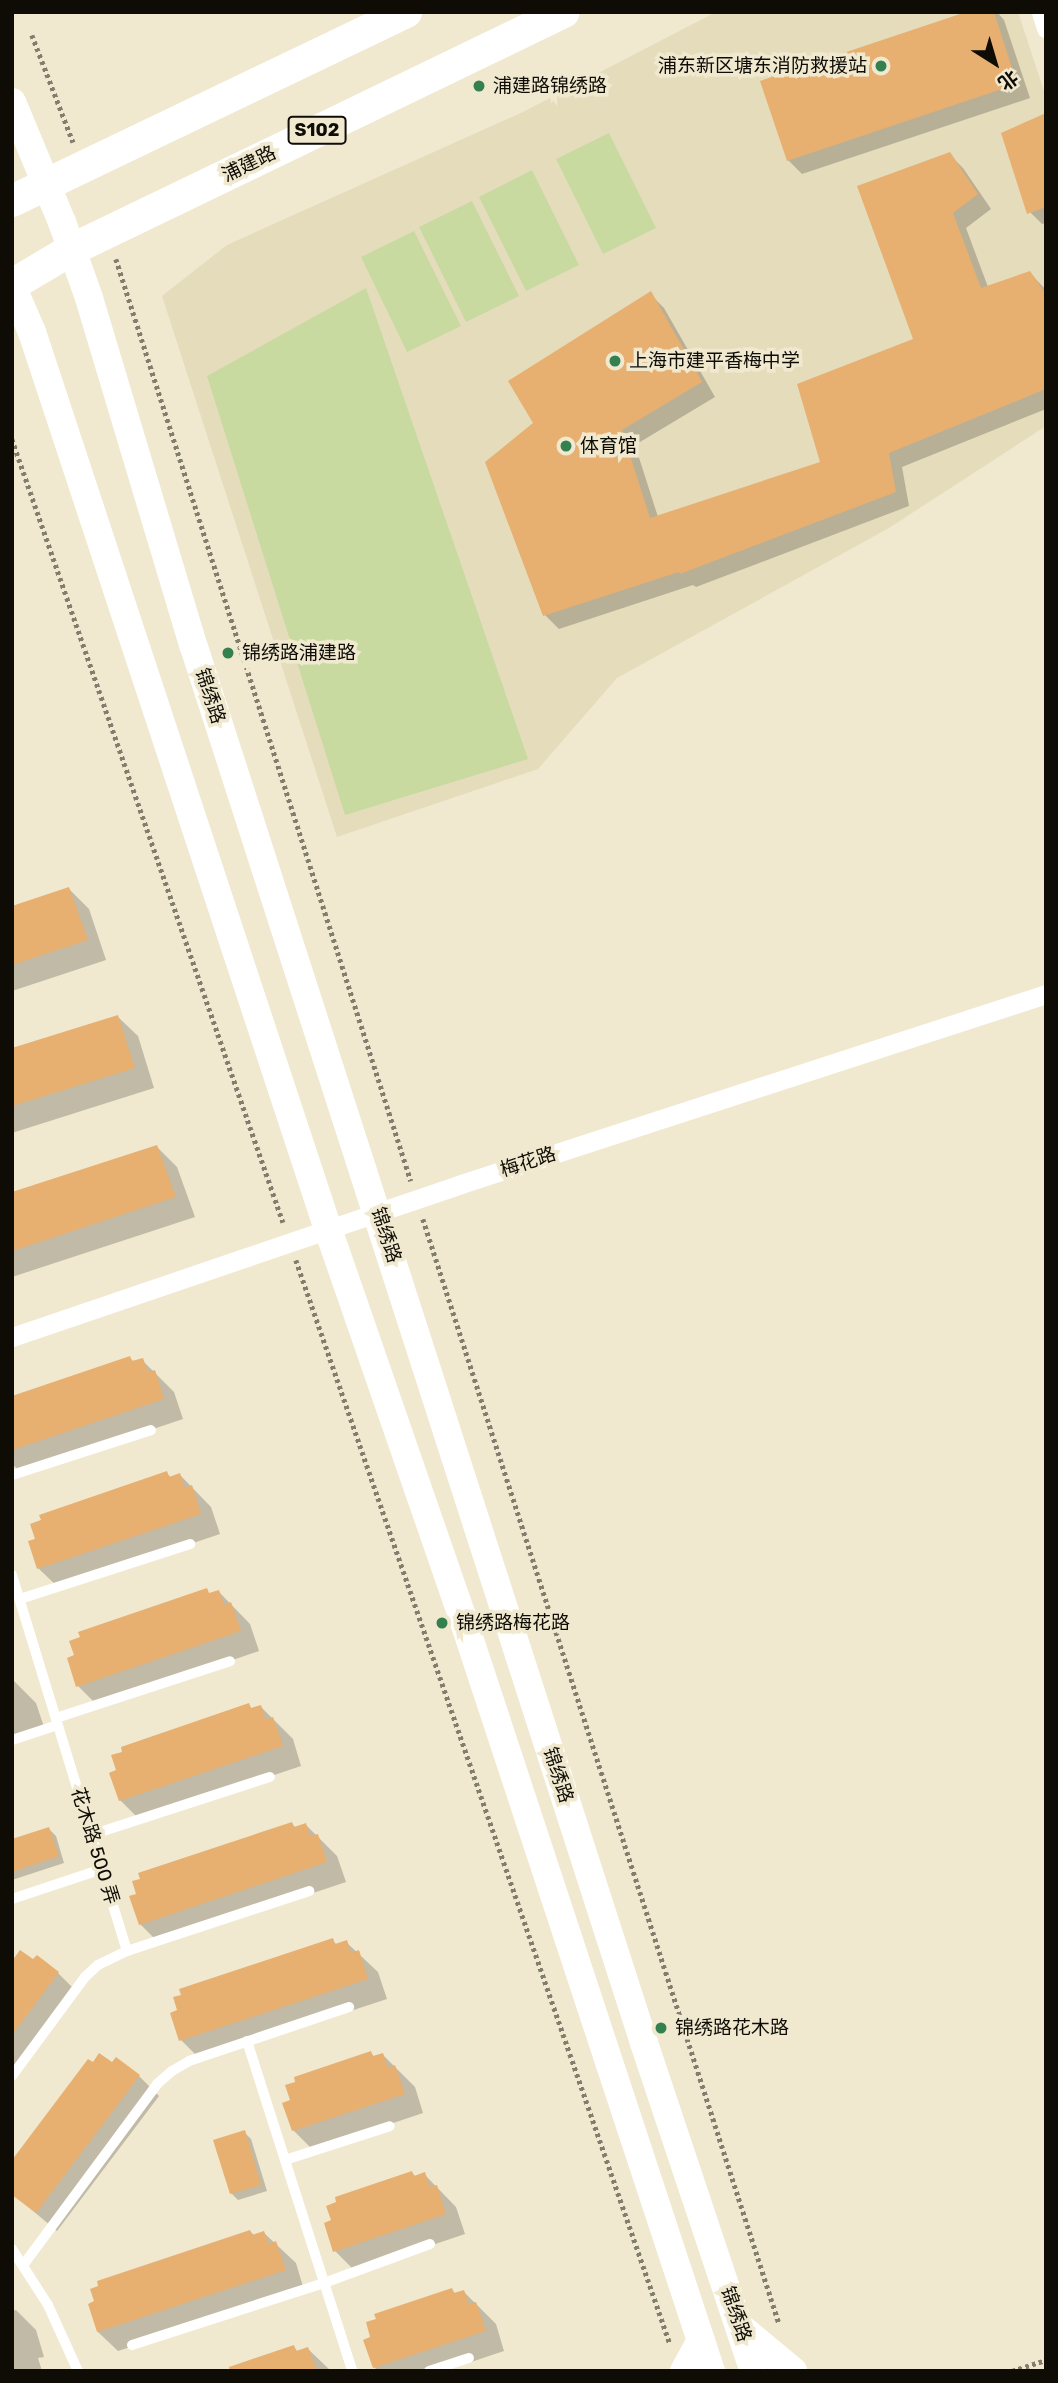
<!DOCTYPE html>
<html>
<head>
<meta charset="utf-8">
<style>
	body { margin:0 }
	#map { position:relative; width:1058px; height:2383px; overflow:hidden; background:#f0e9d0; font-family:Rubik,"Noto Sans SC",sans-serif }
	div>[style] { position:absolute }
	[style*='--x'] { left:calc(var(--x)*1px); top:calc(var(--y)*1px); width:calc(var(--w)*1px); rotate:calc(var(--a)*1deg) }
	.built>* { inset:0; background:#e5dcbc }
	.green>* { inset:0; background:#c8daa0 }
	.shadow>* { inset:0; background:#0003 }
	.building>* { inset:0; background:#e7af70 }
	.path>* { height:4.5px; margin-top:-2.25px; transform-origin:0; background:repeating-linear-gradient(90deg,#827d6d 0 3.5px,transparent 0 7px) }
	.service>* { height:10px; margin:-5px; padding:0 5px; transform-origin:5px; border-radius:5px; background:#fff }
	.minor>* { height:19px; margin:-9.5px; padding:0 9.5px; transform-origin:9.5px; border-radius:9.5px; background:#fff }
	.secondary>* { height:28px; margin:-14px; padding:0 14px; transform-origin:14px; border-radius:14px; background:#fff }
	.primary>* { height:32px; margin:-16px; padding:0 16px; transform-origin:16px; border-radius:16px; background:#fff }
	.dots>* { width:19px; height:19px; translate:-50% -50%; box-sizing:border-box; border:4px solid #f0e9d0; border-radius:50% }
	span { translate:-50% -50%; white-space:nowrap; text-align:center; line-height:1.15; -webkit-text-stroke:7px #f0e9d0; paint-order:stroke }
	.shield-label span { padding:2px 5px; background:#f0e9d0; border:2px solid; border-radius:5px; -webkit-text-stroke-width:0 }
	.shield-label { font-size:18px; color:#0e0c05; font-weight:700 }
	.poi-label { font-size:19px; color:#0e0c05 }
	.right { translate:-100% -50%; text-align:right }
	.left { translate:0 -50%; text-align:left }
	.street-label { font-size:19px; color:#0e0c05 }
	.frame { position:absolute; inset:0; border:14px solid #0e0c05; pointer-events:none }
	.north { position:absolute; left:960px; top:28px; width:70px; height:70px; -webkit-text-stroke:5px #f0e9d0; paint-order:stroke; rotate:143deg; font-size:19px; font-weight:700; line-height:28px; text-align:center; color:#0e0c05 }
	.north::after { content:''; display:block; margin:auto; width:24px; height:32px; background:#0e0c05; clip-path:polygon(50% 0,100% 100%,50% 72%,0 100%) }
</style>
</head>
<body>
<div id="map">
	<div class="built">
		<div style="clip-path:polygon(716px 12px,1018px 12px,1046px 97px,1046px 426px,889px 528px,617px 678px,538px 769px,337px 837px,162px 296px,227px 245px,523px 112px)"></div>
	</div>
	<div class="green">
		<div style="clip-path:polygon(609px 133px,656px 228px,603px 254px,556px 159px)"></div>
		<div style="clip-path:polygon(532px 170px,579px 265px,526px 291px,479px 197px)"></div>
		<div style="clip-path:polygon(472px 201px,519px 296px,466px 322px,419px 227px)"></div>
		<div style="clip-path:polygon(414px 231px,461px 326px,407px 352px,361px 257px)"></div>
		<div style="clip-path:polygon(366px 288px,528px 759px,345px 815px,207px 376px)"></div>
	</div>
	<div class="shadow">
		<div style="clip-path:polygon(972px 12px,997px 12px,1004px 20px,1030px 98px,802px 174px,788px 160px)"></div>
		<div style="clip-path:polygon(1046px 119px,1046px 223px,1042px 224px,1028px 210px)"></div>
		<div style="clip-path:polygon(949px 154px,963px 168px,991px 209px,966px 228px,988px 287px,1030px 273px,1046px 290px,1046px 409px,902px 467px,909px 506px,696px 587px,693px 585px,559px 629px,545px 615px,536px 424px,650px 294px,664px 308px,715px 397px,635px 445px,658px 517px,822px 463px,915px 340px)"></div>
		<div style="clip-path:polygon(69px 889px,89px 909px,106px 960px,12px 991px,12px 908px)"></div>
		<div style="clip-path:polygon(118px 1017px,138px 1036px,154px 1088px,12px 1133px,12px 1050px)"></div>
		<div style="clip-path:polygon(157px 1147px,177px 1167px,195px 1217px,12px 1277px,12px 1194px)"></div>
		<div style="clip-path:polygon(130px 1358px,134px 1362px,142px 1360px,174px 1392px,183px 1419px,22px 1473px,12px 1464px,12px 1398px)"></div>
		<div style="clip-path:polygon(167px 1473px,171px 1478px,180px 1475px,211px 1507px,220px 1534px,59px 1588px,39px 1569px,30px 1542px)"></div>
		<div style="clip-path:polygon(219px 1592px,250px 1624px,259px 1651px,98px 1706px,78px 1686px)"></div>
		<div style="clip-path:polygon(12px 1679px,36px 1703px,45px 1730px,12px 1740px)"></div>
		<div style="clip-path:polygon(248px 1705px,253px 1710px,261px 1707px,293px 1739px,301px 1766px,140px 1820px,120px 1800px)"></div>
		<div style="clip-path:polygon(292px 1824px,296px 1828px,306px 1825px,337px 1856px,346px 1882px,160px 1944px,140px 1924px,138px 1895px,142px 1880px)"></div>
		<div style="clip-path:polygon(49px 1829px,56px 1836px,64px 1863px,12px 1880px,12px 1841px)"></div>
		<div style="clip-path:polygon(332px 1940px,337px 1945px,346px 1942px,378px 1972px,387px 1999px,201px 2060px,181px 2040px)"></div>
		<div style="clip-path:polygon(12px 1963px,58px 1973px,78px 1993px,12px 2081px)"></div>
		<div style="clip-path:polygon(370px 2053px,375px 2057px,383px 2055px,415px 2087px,423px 2113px,313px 2150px,293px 2130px,292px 2102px)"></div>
		<div style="clip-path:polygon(93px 2064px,112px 2065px,139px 2076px,159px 2096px,57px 2231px,14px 2195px)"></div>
		<div style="clip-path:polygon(244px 2132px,251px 2139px,267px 2191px,238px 2200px,231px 2193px)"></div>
		<div style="clip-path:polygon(412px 2173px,416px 2177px,424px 2174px,456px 2207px,465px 2234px,355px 2271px,335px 2251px)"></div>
		<div style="clip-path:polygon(250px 2231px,255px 2236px,264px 2233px,296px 2263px,304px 2290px,118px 2351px,98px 2332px,97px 2302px)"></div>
		<div style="clip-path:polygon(452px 2290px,456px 2294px,464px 2292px,496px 2324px,504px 2351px,444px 2371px,378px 2371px,374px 2367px)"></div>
		<div style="clip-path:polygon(16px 2310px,36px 2330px,44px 2357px,38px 2358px,42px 2371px,12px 2371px,12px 2311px)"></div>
		<div style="clip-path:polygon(294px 2347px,298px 2352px,308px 2349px,331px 2371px,223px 2371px)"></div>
	</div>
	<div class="building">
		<div style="clip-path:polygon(966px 12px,994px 12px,1017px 84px,787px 161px,760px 81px)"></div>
		<div style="clip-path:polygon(1046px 113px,1046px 207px,1027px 214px,1001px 133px)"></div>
		<div style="clip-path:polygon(950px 152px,978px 194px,953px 213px,981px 288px,1030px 271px,1046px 294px,1046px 389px,889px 453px,896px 492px,680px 574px,679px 572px,543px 616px,485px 462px,533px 423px,508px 381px,651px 291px,702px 382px,622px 430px,650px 518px,820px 462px,797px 384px,913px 339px,857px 186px)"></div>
		<div style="clip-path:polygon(69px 887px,88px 940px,12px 965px,12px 906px)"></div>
		<div style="clip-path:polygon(118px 1015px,135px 1068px,12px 1106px,12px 1048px)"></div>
		<div style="clip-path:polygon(157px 1145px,176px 1197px,12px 1251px,12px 1192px)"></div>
		<div style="clip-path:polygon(130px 1356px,132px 1361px,143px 1358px,148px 1372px,155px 1370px,164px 1399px,12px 1450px,12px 1396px)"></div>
		<div style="clip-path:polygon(167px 1471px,169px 1477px,180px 1473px,185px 1488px,192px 1485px,201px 1514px,37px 1569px,28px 1541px,35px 1539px,30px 1524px,41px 1520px,39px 1515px)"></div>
		<div style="clip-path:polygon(207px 1588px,209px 1593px,219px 1590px,224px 1605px,231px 1602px,241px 1631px,76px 1687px,67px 1658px,74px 1655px,69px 1641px,80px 1637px,78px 1632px)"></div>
		<div style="clip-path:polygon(249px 1703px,251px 1708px,261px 1705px,266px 1720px,273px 1717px,283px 1746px,119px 1801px,109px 1773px,116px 1770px,111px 1755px,122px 1752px,121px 1747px)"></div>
		<div style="clip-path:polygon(292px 1822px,294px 1827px,306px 1823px,310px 1836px,318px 1834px,327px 1862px,139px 1925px,129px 1896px,136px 1894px,132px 1881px,140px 1879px,138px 1873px)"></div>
		<div style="clip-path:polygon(49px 1827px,59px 1856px,12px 1872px,12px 1839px)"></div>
		<div style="clip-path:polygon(333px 1938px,335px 1944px,347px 1940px,351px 1953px,359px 1950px,368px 1979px,179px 2041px,170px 2013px,177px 2010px,173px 1997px,181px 1995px,179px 1989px)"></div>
		<div style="clip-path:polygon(20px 1950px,33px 1959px,37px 1955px,59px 1972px,12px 2035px,12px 1961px)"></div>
		<div style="clip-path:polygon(371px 2051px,373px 2056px,383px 2053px,388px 2068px,395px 2065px,405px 2094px,292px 2131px,282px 2103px,290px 2100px,285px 2085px,295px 2082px,294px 2077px)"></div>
		<div style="clip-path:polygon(99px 2053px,112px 2062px,116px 2057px,140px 2075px,36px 2213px,12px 2195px,12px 2160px,88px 2059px,93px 2062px)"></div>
		<div style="clip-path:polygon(245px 2130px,261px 2185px,230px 2194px,213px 2140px)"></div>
		<div style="clip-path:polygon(412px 2171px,414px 2176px,425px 2172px,430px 2187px,437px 2185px,446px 2214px,333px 2252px,324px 2223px,331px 2220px,326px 2206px,336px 2202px,335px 2197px)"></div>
		<div style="clip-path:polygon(250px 2230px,252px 2235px,264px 2231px,269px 2244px,276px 2241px,286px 2270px,97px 2332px,88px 2304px,94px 2301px,90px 2289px,98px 2286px,97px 2281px)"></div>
		<div style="clip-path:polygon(452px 2288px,454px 2293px,464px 2290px,469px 2304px,476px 2302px,486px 2331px,373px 2368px,363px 2340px,370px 2337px,366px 2322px,376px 2319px,374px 2314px)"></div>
		<div style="clip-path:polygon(294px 2345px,296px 2351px,308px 2347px,317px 2371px,230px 2371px,229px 2367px)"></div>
	</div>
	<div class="path">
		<div style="--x:32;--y:35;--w:115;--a:69"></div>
		<div style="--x:116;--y:259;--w:968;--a:72.26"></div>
		<div style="--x:12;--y:439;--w:829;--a:70.91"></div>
		<div style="--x:423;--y:1219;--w:1160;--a:72.13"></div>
		<div style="--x:296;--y:1260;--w:1147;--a:70.96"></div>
		<div style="--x:1012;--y:2371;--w:36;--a:-18"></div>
	</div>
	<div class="service">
		<div style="--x:12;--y:1475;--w:146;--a:-17.9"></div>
		<div style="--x:12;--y:1575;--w:393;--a:73"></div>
		<div style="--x:20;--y:1599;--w:179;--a:-17.9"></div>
		<div style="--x:56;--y:1718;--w:183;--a:-18.1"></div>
		<div style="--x:12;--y:1740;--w:48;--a:-18.1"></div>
		<div style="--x:91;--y:1835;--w:188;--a:-18"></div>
		<div style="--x:12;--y:1899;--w:95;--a:-18.4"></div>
		<div style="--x:247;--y:2041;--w:346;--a:72.3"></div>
		<div style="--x:12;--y:2076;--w:123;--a:-53.6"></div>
		<div style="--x:85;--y:1977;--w:18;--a:-43"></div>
		<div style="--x:98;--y:1965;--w:32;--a:-26"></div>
		<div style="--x:127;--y:1951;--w:192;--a:-18.2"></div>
		<div style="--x:285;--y:2160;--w:110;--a:-17.9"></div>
		<div style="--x:12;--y:2249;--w:67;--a:57.3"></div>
		<div style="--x:48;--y:2305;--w:72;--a:65.6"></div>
		<div style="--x:24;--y:2264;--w:224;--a:-53.5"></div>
		<div style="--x:157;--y:2084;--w:20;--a:-41"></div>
		<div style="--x:172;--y:2071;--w:20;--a:-30"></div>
		<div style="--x:189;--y:2061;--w:169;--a:-18.6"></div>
		<div style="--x:132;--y:2345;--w:202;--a:-17.9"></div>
		<div style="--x:324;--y:2283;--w:113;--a:-20.2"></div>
		<div style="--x:429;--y:2371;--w:42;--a:-18"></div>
	</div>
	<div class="minor">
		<div style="--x:1041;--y:12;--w:17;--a:73"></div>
		<div style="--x:12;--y:1337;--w:474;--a:-18.8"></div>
		<div style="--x:461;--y:1184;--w:615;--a:-17.99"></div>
	</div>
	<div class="secondary">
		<div style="--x:12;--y:102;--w:130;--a:67.4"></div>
		<div style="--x:62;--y:222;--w:81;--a:70.4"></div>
		<div style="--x:89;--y:298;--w:364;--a:73.3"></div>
		<div style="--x:194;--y:647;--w:1467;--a:72.13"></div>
		<div style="--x:644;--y:2043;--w:346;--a:71.5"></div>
		<div style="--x:12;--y:286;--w:50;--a:66.5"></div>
		<div style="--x:32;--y:332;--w:945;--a:71.74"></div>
		<div style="--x:328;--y:1229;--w:410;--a:70.9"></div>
		<div style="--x:462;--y:1616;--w:795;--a:71.75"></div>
		<div style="--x:740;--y:2327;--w:69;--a:39.7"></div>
		<div style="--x:684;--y:2371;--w:35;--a:-61"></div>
	</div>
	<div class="primary">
		<div style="--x:12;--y:201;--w:437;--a:-25.6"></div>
		<div style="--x:12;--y:285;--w:69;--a:-30.7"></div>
		<div style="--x:71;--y:250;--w:547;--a:-25.77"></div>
	</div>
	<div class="dots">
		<div style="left:881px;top:66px;background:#34804e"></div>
		<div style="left:479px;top:86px;background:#34804e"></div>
		<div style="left:615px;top:361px;background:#34804e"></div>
		<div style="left:566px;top:446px;background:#34804e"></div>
		<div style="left:228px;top:653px;background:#34804e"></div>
		<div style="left:442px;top:1623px;background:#34804e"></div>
		<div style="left:661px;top:2028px;background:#34804e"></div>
	</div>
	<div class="shield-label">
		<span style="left:317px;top:130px">S102</span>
	</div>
	<div class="poi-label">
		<span class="right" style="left:867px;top:66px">浦东新区塘东消防救援站</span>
		<span class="left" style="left:493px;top:86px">浦建路锦绣路</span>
		<span class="left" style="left:629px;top:361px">上海市建平香梅中学</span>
		<span class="left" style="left:580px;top:446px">体育馆</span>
		<span class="left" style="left:242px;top:653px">锦绣路浦建路</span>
		<span class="left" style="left:456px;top:1623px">锦绣路梅花路</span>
		<span class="left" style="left:675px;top:2028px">锦绣路花木路</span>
	</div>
	<div class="street-label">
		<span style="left:249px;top:164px;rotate:-26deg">浦建路</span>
		<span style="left:210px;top:696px;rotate:72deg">锦绣路</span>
		<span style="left:528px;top:1162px;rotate:-18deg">梅花路</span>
		<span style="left:386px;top:1235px;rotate:72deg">锦绣路</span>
		<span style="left:558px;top:1775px;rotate:72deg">锦绣路</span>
		<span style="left:95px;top:1846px;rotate:73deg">花木路 500 弄</span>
		<span style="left:736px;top:2314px;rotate:71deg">锦绣路</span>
	</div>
	<div class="frame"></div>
	<div class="north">北</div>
</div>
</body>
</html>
